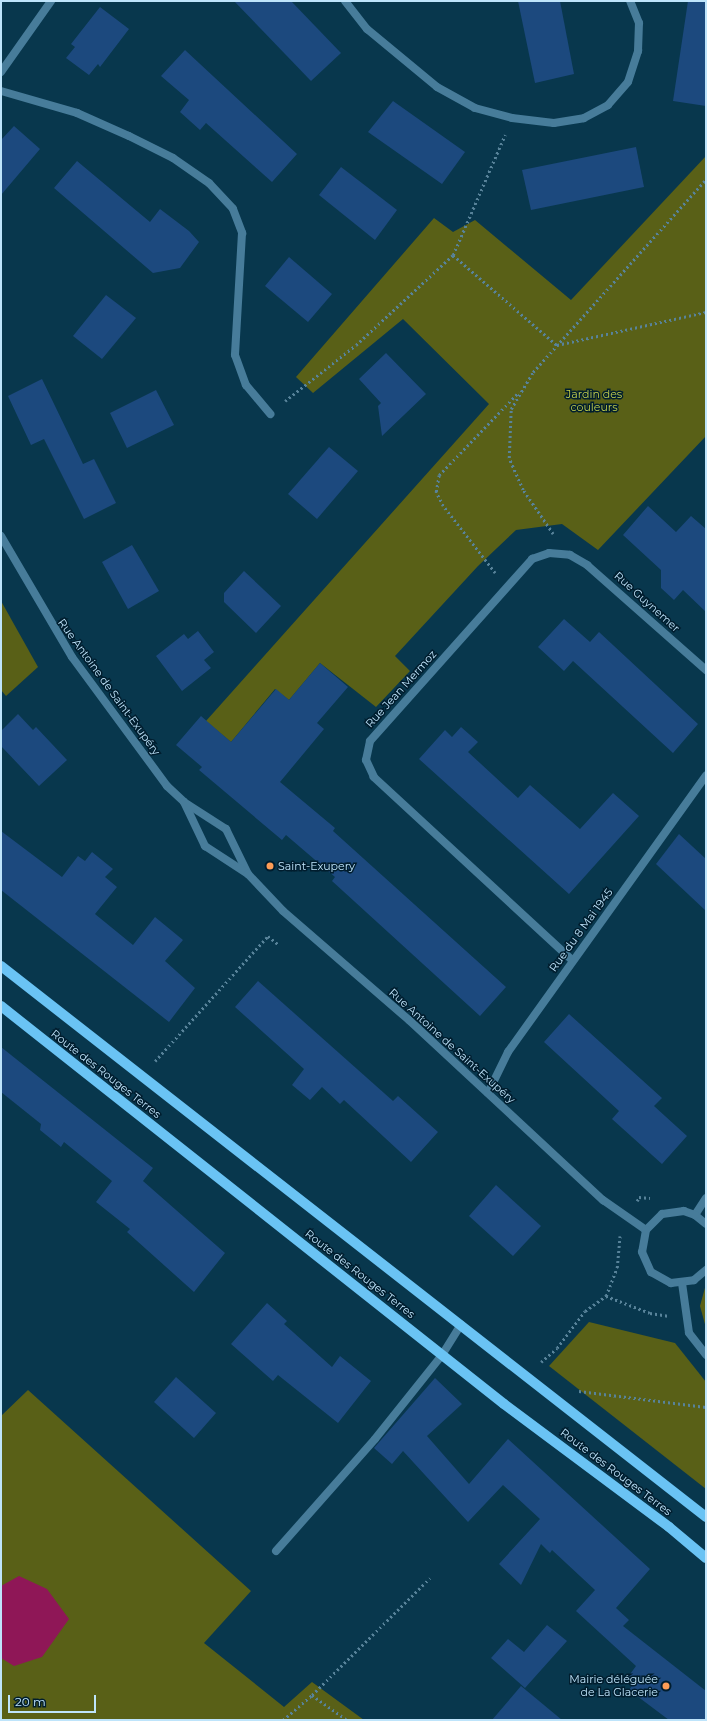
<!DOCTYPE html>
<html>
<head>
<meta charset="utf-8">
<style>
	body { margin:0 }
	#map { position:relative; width:707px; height:1721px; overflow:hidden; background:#08374d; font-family:Montserrat,sans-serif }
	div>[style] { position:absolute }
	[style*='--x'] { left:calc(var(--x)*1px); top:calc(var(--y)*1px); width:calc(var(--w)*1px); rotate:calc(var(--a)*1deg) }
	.green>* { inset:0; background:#596017 }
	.water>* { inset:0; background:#8f1757 }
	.building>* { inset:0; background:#1c497e }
	.path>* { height:2.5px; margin-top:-1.25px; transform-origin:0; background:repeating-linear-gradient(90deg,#58839a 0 2px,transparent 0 5px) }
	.service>* { height:8px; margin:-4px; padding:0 4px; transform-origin:4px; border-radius:4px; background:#477c9a }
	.minor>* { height:8px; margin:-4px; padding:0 4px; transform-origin:4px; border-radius:4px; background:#477c9a }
	.primary>* { height:10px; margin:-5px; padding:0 5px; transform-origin:5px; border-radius:5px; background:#6ac3f4 }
	.dots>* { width:11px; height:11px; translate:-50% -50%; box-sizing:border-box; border:2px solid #001d2e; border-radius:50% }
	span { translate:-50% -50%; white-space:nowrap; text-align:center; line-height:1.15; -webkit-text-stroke:3px #001d2e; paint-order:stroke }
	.park-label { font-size:11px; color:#c3d04c }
	.street-label { font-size:11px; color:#bee4fb }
	.poi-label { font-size:11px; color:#bee4fb }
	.left { translate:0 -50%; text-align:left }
	.right { translate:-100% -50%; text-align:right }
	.frame { position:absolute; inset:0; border:2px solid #bee4fb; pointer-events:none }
	.scale { position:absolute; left:8px; top:1695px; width:88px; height:18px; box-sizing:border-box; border:2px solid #bee4fb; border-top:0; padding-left:5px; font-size:12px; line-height:14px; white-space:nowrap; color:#bee4fb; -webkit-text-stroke:3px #001d2e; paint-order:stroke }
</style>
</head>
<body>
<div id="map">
	<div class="green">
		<div style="clip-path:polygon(706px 156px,706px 436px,598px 550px,562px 524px,516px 530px,478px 566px,395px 656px,410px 671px,376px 707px,320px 663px,289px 700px,275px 689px,231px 742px,206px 721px,489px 404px,403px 319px,313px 393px,296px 377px,434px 218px,453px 232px,475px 220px,571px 300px)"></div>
		<div style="clip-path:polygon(1px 601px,38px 667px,6px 696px,1px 690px)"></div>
		<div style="clip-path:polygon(706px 1284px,706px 1328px,700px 1306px)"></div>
		<div style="clip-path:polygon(589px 1322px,675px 1343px,706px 1382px,706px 1489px,549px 1366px)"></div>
		<div style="clip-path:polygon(28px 1390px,251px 1591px,204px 1643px,284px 1707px,312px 1682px,364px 1720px,1px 1720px,1px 1416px)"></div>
	</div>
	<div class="water">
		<div style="clip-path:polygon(19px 1576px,47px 1589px,69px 1619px,42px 1657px,14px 1666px,1px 1658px,1px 1586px)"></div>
	</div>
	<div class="building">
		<div style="clip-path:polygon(234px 1px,291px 1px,341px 53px,311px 81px)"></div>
		<div style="clip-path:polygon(518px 1px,560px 1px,574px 74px,535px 83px)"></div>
		<div style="clip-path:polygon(688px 1px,706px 1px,706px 106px,673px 101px)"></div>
		<div style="clip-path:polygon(100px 7px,129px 29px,100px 67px,98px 64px,89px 75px,66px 58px,75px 47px,71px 44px)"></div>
		<div style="clip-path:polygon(185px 50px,297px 154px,272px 182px,206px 123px,200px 130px,180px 112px,189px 100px,161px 76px)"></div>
		<div style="clip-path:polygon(393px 101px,465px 152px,442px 184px,368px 132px)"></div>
		<div style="clip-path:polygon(14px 126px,40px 149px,1px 195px,1px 140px)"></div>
		<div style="clip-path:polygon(636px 147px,644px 187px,531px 210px,522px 170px)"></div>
		<div style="clip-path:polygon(77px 161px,150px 222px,160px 209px,189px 231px,199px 242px,180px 268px,153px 273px,54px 188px)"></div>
		<div style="clip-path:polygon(341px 167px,397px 210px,375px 240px,319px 195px)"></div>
		<div style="clip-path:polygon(289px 257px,332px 294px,308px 322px,265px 286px)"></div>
		<div style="clip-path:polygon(106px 295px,136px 318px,102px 359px,73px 336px)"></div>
		<div style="clip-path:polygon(386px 353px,426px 394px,382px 436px,378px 406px,381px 403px,359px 379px)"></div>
		<div style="clip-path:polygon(42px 379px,83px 464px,94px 459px,116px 503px,84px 519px,44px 439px,31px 445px,8px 396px)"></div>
		<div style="clip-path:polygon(156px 390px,174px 425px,127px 448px,110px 413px)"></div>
		<div style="clip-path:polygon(329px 447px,358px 471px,317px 519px,288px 494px)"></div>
		<div style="clip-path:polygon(648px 506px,676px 532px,691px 516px,706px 529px,706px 612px,683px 590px,674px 600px,661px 588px,661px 570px,623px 535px)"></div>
		<div style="clip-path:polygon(132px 545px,159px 591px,128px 609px,102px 562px)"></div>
		<div style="clip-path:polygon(244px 571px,281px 606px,256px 633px,224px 602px,224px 593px)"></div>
		<div style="clip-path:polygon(564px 619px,590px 642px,599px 632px,698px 724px,673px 753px,573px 661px,564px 671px,538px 647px)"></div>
		<div style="clip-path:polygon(198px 631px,214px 652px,204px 660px,211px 668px,182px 691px,156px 656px,184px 634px,188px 639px)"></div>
		<div style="clip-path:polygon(320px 663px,348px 687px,317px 723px,324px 729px,280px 782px,335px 828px,333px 831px,506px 987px,480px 1016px,332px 881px,335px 877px,286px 835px,282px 840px,199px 770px,202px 767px,176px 745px,201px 716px,231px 742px,276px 689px,289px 700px)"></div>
		<div style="clip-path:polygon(18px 714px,33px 730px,36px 727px,67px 760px,39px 786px,1px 746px,1px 731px)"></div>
		<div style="clip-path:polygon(461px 727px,478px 742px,468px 752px,518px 798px,530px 785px,580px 829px,613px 793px,639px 816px,569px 894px,419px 759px,445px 730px,452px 737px)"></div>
		<div style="clip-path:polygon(1px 831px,62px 877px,78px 856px,85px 861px,92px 852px,113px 869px,105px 877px,117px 887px,95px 914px,133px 945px,155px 917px,183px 940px,165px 961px,195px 988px,169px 1022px,1px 890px)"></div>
		<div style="clip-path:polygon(679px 834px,706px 859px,706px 911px,656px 864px)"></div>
		<div style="clip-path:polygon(258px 981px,393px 1101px,398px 1096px,438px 1132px,411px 1162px,344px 1100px,340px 1104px,322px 1087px,310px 1100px,292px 1085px,304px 1069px,235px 1007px)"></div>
		<div style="clip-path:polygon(569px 1014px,662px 1098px,654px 1106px,687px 1136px,662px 1164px,612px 1119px,619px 1111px,544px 1042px)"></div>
		<div style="clip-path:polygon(1px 1047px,153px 1168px,143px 1181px,225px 1253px,194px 1292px,127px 1232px,130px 1229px,96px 1202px,112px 1181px,64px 1142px,61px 1147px,40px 1130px,41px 1124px,1px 1092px)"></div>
		<div style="clip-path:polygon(496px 1185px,541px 1226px,513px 1256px,469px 1216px)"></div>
		<div style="clip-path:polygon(267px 1303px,287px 1321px,284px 1324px,332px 1367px,340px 1356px,371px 1381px,338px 1423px,278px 1375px,273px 1381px,231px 1344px)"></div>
		<div style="clip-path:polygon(176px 1377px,216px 1413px,194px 1438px,154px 1402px)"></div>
		<div style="clip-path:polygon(435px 1378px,462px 1404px,427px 1436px,469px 1484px,508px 1439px,650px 1569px,616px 1608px,629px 1620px,623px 1626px,706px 1691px,706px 1720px,669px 1720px,629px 1690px,635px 1682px,628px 1677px,636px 1666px,576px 1611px,595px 1590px,552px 1550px,550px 1553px,541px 1544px,521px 1585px,499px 1564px,540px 1519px,503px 1485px,468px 1522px,403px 1451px,392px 1464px,374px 1448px)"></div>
		<div style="clip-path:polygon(547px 1625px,567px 1641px,525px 1688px,491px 1658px,508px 1639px,524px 1652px)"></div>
		<div style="clip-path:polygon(521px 1686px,562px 1720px,492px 1720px)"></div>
	</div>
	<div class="path">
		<div style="--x:453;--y:255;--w:138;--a:40.9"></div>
		<div style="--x:557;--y:345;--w:153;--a:-12.5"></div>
		<div style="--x:285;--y:401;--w:90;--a:-38.3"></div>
		<div style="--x:356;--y:345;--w:132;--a:-42.9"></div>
		<div style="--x:453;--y:255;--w:131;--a:-66.6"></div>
		<div style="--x:553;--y:534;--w:53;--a:-124.3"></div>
		<div style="--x:523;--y:490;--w:35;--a:-114"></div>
		<div style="--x:509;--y:458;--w:49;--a:-87.7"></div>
		<div style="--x:511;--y:409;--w:43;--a:-59.3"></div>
		<div style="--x:533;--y:372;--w:259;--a:-48.1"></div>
		<div style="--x:495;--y:573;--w:85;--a:-127.8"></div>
		<div style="--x:443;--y:506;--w:16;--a:-117"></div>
		<div style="--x:436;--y:492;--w:17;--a:-80"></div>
		<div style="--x:439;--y:475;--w:115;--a:-46.1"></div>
		<div style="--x:155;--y:1061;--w:169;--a:-47.9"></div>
		<div style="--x:268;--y:936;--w:13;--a:39"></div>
		<div style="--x:637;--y:1201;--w:4;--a:-63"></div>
		<div style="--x:639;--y:1197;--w:11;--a:5"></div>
		<div style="--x:606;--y:1296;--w:47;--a:21.1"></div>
		<div style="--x:650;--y:1313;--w:18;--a:9"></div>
		<div style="--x:541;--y:1362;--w:21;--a:-41"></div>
		<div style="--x:557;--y:1348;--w:46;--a:-52.9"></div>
		<div style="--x:585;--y:1311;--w:26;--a:-36"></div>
		<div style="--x:606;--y:1296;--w:30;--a:-69"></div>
		<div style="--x:617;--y:1268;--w:32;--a:-85"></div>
		<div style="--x:579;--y:1391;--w:128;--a:7.2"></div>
		<div style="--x:312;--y:1695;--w:166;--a:-44.8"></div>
		<div style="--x:283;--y:1720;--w:38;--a:-41"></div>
		<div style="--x:312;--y:1695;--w:43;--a:35.5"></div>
	</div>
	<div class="service">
		<div style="--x:276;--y:1551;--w:149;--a:-48.5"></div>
		<div style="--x:375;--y:1439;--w:107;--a:-51.4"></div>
		<div style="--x:442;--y:1355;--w:36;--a:-58"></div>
	</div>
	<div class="minor">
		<div style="--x:345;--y:1;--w:36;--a:52"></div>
		<div style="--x:367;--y:29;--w:91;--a:39.6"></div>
		<div style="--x:437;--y:87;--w:43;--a:28.9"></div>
		<div style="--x:475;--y:108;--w:38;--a:15"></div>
		<div style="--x:512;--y:118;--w:42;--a:6.8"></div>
		<div style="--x:554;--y:123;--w:30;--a:-9"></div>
		<div style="--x:584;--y:118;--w:27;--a:-28"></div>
		<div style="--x:608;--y:105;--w:30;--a:-49"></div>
		<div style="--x:628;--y:82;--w:33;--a:-72"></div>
		<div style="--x:638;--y:51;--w:28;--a:-88"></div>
		<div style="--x:639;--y:23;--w:24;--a:-112"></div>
		<div style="--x:1;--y:72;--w:87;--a:-54.8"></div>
		<div style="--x:1;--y:91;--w:79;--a:16.1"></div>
		<div style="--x:77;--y:113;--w:57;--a:23.9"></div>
		<div style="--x:129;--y:136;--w:49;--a:26.6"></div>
		<div style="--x:173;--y:158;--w:44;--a:34.8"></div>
		<div style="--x:209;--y:183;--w:35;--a:47"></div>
		<div style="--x:233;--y:209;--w:26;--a:69"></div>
		<div style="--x:242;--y:233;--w:122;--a:93.3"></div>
		<div style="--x:235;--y:355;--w:32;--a:70"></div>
		<div style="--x:246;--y:385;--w:38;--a:50"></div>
		<div style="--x:1;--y:536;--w:140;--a:59.6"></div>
		<div style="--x:72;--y:657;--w:160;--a:53.6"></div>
		<div style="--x:167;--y:786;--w:23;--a:43"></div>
		<div style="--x:184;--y:802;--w:50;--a:32.7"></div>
		<div style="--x:226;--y:829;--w:50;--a:63.9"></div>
		<div style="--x:184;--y:802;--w:49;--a:64.5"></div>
		<div style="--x:205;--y:846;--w:51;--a:33.1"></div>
		<div style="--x:248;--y:874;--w:51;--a:46.6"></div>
		<div style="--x:283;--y:911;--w:167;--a:40.9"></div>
		<div style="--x:409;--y:1020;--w:265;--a:42.9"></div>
		<div style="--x:603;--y:1200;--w:52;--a:34.9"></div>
		<div style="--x:572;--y:960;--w:270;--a:-137.3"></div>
		<div style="--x:374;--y:777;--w:19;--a:-115"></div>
		<div style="--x:366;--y:760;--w:19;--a:-78"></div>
		<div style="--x:370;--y:741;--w:244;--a:-48.3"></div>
		<div style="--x:532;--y:559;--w:18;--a:-19"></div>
		<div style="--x:549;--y:553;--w:21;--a:5"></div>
		<div style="--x:570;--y:555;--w:20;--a:30"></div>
		<div style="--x:587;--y:565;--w:159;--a:41.4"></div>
		<div style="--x:488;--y:1093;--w:46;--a:-64"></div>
		<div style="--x:508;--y:1052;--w:340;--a:-54.4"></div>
		<div style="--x:695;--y:1215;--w:20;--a:-57"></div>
		<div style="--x:706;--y:1224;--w:14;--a:-141"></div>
		<div style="--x:695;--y:1215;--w:12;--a:-160"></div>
		<div style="--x:684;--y:1211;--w:22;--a:172"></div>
		<div style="--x:662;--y:1214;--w:23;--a:135"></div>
		<div style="--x:646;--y:1230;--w:22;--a:100"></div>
		<div style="--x:642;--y:1252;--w:22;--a:66"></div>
		<div style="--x:651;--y:1272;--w:23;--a:29"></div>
		<div style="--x:671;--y:1283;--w:23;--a:-7"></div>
		<div style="--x:694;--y:1280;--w:16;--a:-40"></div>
		<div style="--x:682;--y:1283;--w:50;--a:82"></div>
		<div style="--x:689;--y:1333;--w:28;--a:52"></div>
	</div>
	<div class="primary">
		<div style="--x:1;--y:966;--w:895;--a:38.01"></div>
		<div style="--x:1;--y:1006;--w:641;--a:38.35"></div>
		<div style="--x:504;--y:1404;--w:206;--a:36.7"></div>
		<div style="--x:669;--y:1527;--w:48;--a:40"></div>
	</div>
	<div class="dots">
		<div style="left:270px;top:866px;background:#fd9c56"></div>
		<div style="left:666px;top:1686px;background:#fd9c56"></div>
	</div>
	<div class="park-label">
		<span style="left:594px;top:401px">Jardin des<br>couleurs</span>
	</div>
	<div class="street-label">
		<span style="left:647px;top:602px;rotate:42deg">Rue Guynemer</span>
		<span style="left:109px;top:687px;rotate:54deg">Rue Antoine de Saint-Exupéry</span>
		<span style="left:401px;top:689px;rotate:-48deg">Rue Jean Mermoz</span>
		<span style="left:581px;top:930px;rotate:-54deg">Rue du 8 Mai 1945</span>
		<span style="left:452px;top:1046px;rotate:42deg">Rue Antoine de Saint-Exupéry</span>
		<span style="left:106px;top:1074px;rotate:38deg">Route des Rouges Terres</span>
		<span style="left:360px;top:1274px;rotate:38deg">Route des Rouges Terres</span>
		<span style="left:616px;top:1472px;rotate:37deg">Route des Rouges Terres</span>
	</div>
	<div class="poi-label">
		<span class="left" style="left:278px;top:866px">Saint-Exupery</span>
		<span class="right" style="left:658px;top:1686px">Mairie déléguée<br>de La Glacerie</span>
	</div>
	<div class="frame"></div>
	<div class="scale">20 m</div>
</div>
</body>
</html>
